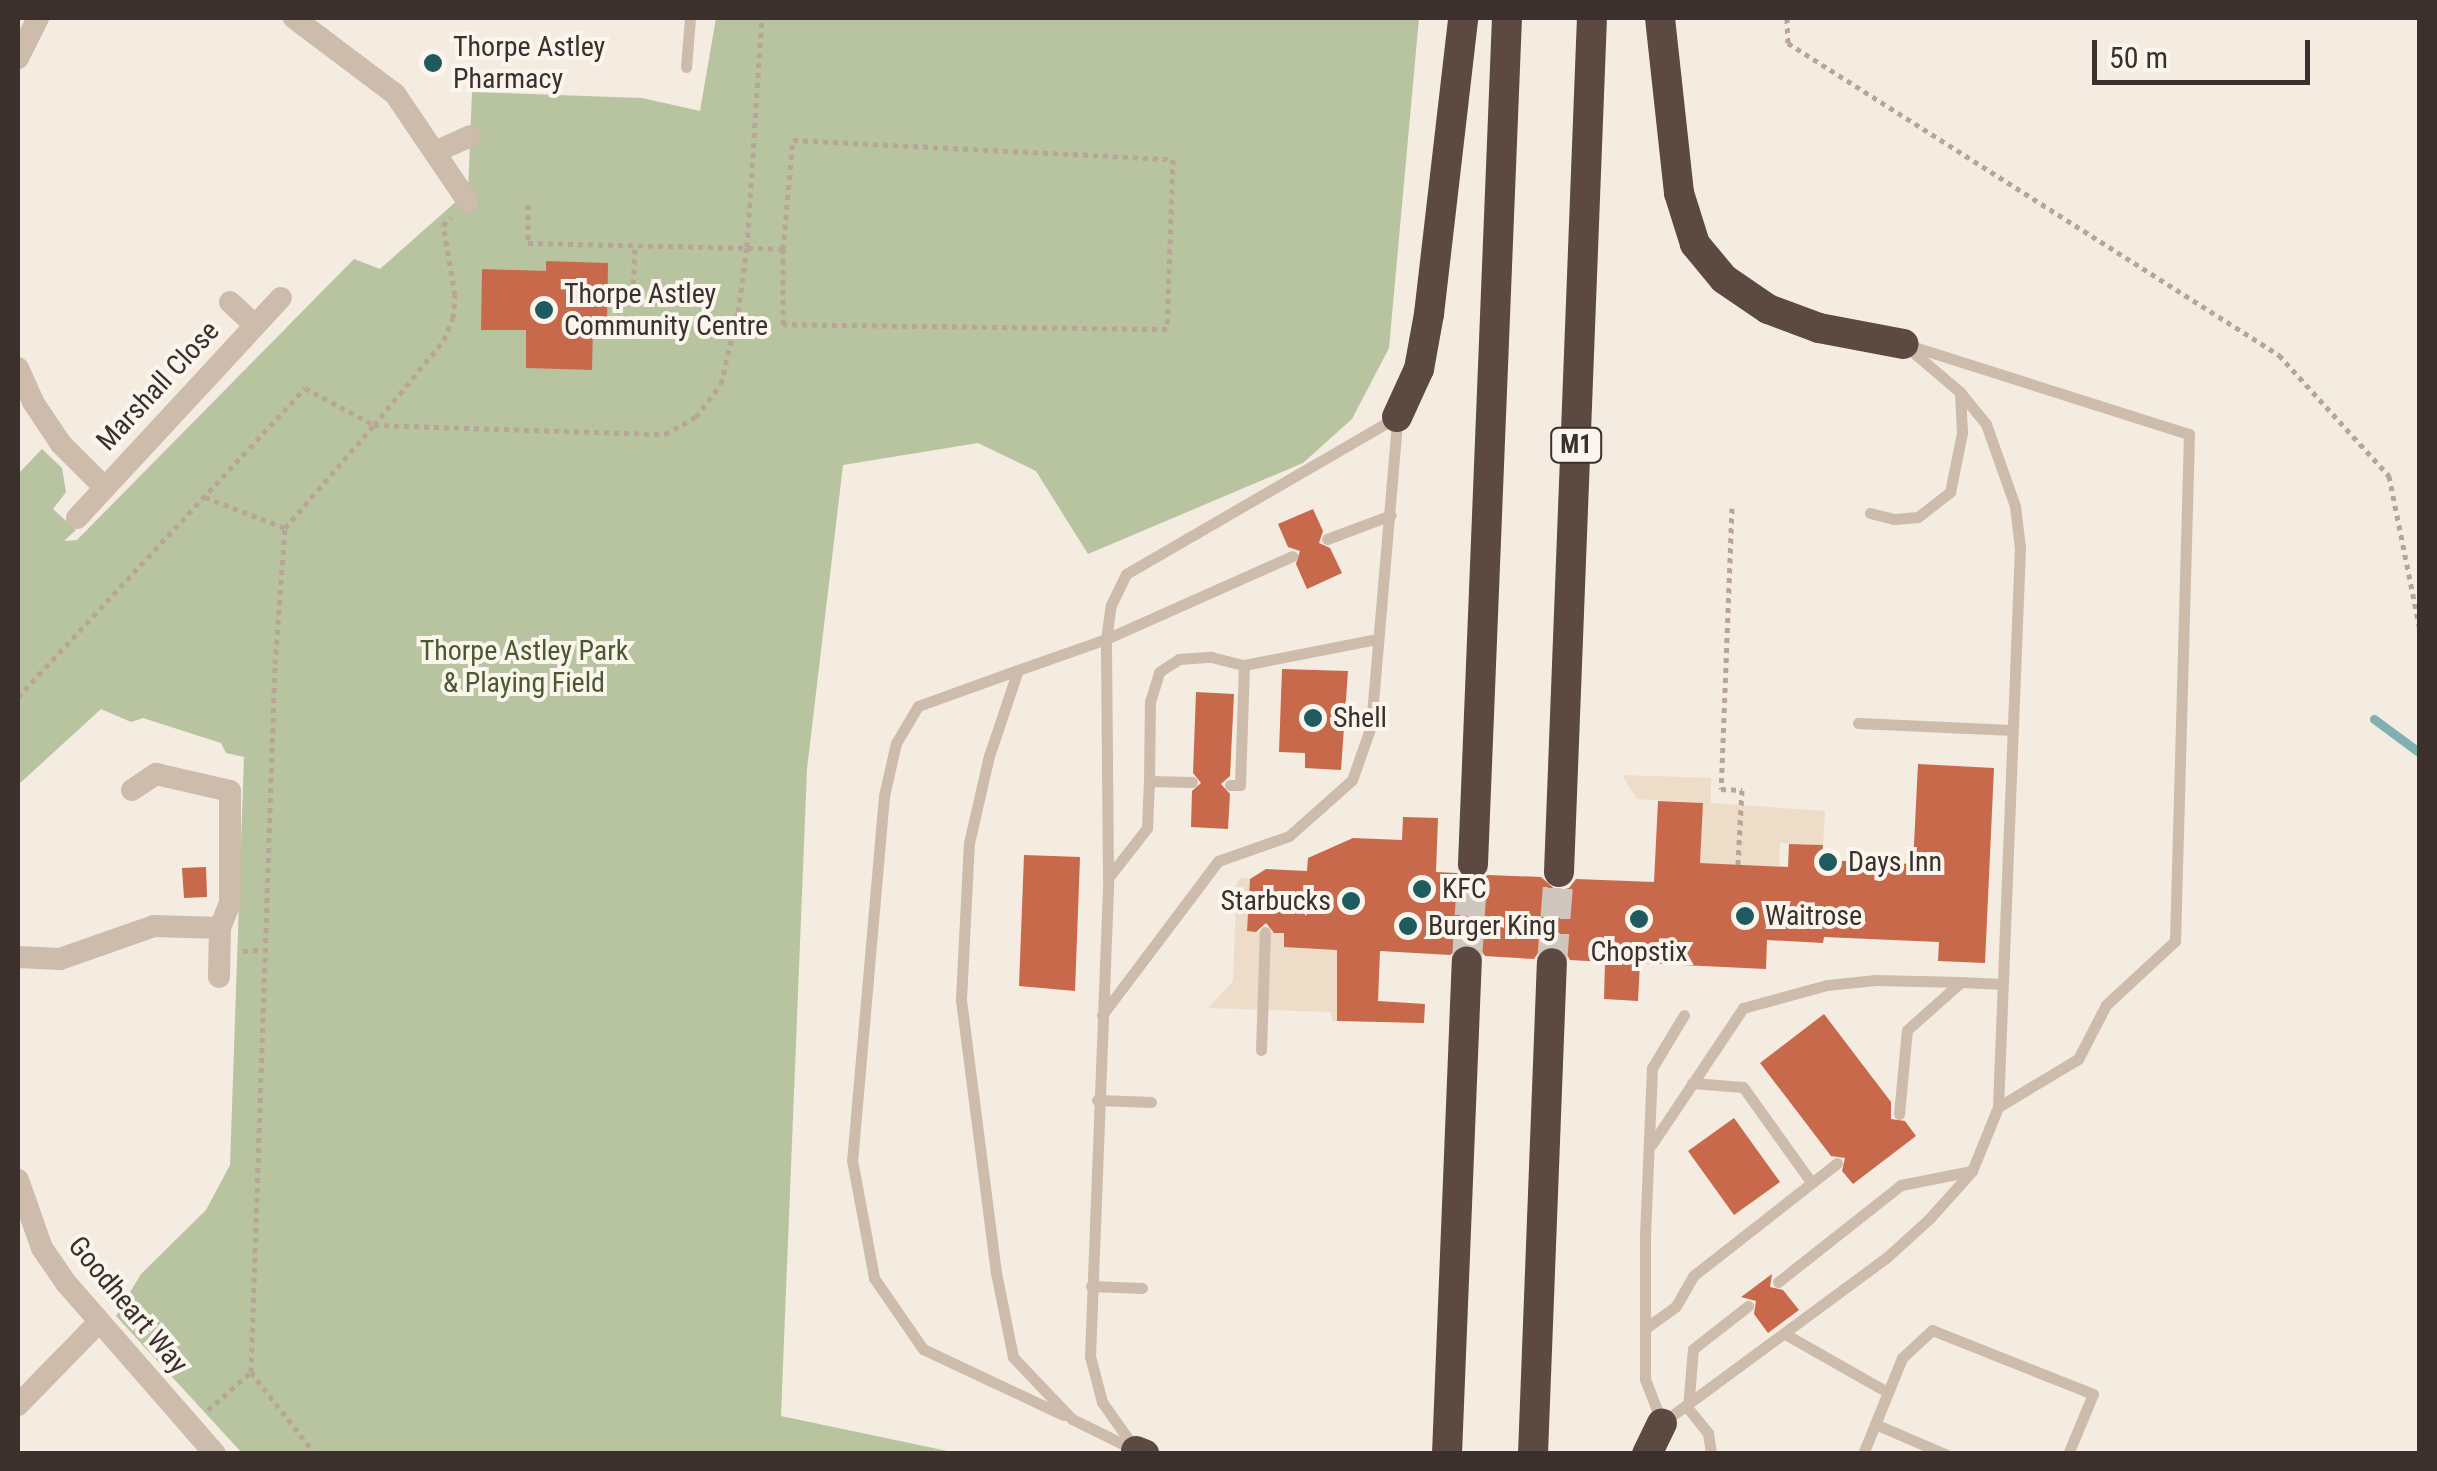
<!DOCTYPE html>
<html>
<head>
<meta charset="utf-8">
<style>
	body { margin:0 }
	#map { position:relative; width:2437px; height:1471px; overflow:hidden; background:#f4ebe1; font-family:"Roboto Condensed",sans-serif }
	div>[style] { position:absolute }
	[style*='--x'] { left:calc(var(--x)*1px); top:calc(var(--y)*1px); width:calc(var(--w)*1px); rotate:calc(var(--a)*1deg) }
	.green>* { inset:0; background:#b8c4a0 }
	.plaza>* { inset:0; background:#ecdcc8 }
	.stream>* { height:9px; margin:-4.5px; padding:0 4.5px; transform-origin:4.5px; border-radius:4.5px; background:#7fb0b2 }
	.building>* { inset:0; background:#c8694b }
	.highway-tunnel>* { height:30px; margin-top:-15px; transform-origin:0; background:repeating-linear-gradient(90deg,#cfc6bd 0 30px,transparent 0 45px) }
	.path>* { height:5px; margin-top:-2.5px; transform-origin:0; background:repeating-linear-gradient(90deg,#b9a596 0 5px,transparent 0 10px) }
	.lane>* { height:11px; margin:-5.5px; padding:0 5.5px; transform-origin:5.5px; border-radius:5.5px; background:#cdbbac }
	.street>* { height:22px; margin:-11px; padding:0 11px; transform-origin:11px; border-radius:11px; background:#cdbbac }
	.highway>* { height:30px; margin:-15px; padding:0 15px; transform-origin:15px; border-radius:15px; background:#5c4a42 }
	.dots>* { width:28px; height:28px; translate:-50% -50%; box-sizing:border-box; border:5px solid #fbf5ee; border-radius:50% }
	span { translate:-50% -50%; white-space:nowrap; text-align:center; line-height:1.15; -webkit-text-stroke:8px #fbf5ee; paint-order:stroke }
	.shield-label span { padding:2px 8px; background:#fbf5ee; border:2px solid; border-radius:8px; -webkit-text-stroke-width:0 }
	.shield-label { font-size:25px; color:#3b302b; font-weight:700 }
	.poi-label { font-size:28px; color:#3b302b }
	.left { translate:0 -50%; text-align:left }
	.right { translate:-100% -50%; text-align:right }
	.street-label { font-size:28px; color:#3b302b }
	.park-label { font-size:28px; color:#4a5a2e }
	.frame { position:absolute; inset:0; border:20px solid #3b302b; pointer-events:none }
	.scale { position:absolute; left:2092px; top:40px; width:218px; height:45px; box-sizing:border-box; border:5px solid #3b302b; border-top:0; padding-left:12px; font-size:30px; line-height:35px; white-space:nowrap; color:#3b302b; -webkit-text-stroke:8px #fbf5ee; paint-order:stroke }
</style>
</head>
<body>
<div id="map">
	<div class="green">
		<div style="clip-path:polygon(716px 18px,1419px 18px,1389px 348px,1352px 419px,1303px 463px,1088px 554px,1036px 471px,978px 443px,843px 465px,807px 769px,781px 1416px,957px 1453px,242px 1453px,116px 1316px,141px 1274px,206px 1210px,230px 1165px,244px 757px,226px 753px,221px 743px,143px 718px,131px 722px,101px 709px,18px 785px,18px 474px,42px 449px,62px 468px,66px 492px,53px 509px,76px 530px,64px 541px,77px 540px,354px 259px,380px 269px,468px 191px,472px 92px,642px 98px,700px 111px)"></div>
	</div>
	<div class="plaza">
		<div style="clip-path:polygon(1622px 775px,1711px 778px,1711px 803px,1825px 811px,1823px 845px,1780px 843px,1779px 867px,1700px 863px,1703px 803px,1637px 799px)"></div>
		<div style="clip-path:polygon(1241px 877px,1250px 879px,1248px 931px,1284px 933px,1337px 950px,1337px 1021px,1332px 1021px,1331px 1012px,1208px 1008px,1233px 981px,1236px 902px,1229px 896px)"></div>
	</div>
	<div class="stream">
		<div style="--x:2374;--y:719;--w:57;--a:36.5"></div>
	</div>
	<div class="building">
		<div style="clip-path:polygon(546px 261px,608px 263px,607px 328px,593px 328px,592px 370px,526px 368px,526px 330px,481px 330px,482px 269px,546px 271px)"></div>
		<div style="clip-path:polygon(1313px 509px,1323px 531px,1319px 543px,1330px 548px,1342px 573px,1307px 589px,1296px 564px,1300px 551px,1288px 547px,1278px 524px)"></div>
		<div style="clip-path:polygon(1282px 669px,1348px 671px,1341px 770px,1305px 768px,1305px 753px,1279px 752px)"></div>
		<div style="clip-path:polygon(1196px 692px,1234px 694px,1230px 776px,1221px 784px,1230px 794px,1228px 829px,1191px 827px,1192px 791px,1201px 783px,1193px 773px)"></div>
		<div style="clip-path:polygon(1918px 764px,1994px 768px,1985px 963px,1938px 961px,1939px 942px,1824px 937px,1823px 943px,1767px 940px,1766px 969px,1640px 963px,1638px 1001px,1604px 999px,1605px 962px,1570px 960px,1563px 948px,1554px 944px,1542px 947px,1534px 959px,1485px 956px,1478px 946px,1467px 942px,1450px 955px,1380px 951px,1378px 1001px,1425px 1004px,1424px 1023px,1337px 1021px,1337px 950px,1284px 947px,1284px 933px,1274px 933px,1266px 923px,1256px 932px,1247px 931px,1250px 879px,1266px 869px,1307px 871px,1308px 858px,1353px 838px,1402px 840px,1403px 817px,1438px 818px,1436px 872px,1457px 873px,1471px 883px,1488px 875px,1541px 877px,1557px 891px,1569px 888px,1576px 879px,1654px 882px,1658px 801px,1703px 803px,1700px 863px,1788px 867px,1789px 844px,1823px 845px,1822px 860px,1913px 864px)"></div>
		<div style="clip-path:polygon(1024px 855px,1080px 857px,1075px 991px,1019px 986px)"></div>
		<div style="clip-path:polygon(206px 867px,207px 897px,184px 898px,182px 868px)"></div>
		<div style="clip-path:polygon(1824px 1014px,1891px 1102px,1891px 1119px,1905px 1121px,1916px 1136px,1853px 1184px,1842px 1171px,1845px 1158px,1831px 1156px,1760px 1063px)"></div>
		<div style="clip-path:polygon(1734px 1118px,1780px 1182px,1734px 1215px,1688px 1151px)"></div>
		<div style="clip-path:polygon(1772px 1274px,1770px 1287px,1783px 1290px,1799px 1310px,1768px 1333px,1754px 1314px,1756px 1301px,1741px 1297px)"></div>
	</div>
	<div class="highway-tunnel">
		<div style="--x:1467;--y:961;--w:97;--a:-86.5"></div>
		<div style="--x:1552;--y:963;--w:91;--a:-85.6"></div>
	</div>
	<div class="path">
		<div style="--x:1787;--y:18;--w:25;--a:88"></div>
		<div style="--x:1788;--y:43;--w:582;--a:32.43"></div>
		<div style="--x:2279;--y:355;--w:164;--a:47.7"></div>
		<div style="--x:2389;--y:476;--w:157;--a:78.6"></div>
		<div style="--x:793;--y:140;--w:380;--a:2.9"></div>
		<div style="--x:1173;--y:159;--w:170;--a:92"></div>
		<div style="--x:1167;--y:329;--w:384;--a:-179.3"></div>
		<div style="--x:783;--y:324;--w:75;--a:-90"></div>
		<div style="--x:783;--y:249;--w:109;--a:-84.8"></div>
		<div style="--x:528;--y:204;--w:39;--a:90"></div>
		<div style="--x:528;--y:243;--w:255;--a:1.3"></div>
		<div style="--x:608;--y:293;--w:25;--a:2"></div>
		<div style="--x:633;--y:294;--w:48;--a:-87.6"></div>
		<div style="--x:205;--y:497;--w:86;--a:21.2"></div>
		<div style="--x:1732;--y:508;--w:281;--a:92.2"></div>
		<div style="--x:1721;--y:789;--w:21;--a:3"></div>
		<div style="--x:1742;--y:790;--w:75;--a:93.1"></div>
		<div style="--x:18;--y:697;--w:422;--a:-47.1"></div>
		<div style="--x:305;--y:388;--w:78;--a:28.2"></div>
		<div style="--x:374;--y:425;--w:110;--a:-50.5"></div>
		<div style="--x:444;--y:340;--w:24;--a:-68"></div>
		<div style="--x:453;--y:318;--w:23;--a:-85"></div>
		<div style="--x:455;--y:295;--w:71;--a:-99.7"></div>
		<div style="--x:443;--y:225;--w:11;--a:-41"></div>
		<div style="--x:243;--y:951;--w:22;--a:-3"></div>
		<div style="--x:251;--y:1372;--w:104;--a:52"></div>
		<div style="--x:208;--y:1410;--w:57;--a:-41.5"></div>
		<div style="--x:251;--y:1372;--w:708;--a:-88.06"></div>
		<div style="--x:275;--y:664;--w:136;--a:-85.8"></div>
		<div style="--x:285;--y:528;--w:136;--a:-49.2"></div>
		<div style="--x:374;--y:425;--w:291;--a:1.8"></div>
		<div style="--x:665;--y:434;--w:35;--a:-29"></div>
		<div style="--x:696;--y:417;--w:41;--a:-52.9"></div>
		<div style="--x:721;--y:384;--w:74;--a:-76.7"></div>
		<div style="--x:738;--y:312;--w:66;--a:-82.1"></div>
		<div style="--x:747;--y:247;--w:229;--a:-86.3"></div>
	</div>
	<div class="lane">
		<div style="--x:686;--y:67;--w:49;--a:-85.3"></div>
		<div style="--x:1908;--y:345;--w:295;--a:17.6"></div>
		<div style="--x:2189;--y:434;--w:507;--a:91.58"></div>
		<div style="--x:2175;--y:941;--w:94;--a:137.2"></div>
		<div style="--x:2106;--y:1005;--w:61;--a:117.4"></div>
		<div style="--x:2078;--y:1059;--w:93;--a:149"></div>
		<div style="--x:1870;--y:513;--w:25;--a:14"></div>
		<div style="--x:1894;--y:519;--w:24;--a:-5"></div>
		<div style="--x:1918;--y:517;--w:41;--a:-38"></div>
		<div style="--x:1950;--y:492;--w:60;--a:-78.5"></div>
		<div style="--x:1962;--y:433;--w:41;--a:-92.8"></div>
		<div style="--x:1327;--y:539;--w:68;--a:-20.6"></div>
		<div style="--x:1018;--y:670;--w:106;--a:160.2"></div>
		<div style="--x:918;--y:706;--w:43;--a:120.7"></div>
		<div style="--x:896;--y:743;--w:54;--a:102.8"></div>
		<div style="--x:884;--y:796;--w:365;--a:95"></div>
		<div style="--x:852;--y:1160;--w:120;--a:79.4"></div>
		<div style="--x:874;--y:1278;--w:86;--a:55.4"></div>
		<div style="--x:923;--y:1349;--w:155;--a:25.2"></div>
		<div style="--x:1858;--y:723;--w:154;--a:2.6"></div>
		<div style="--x:1149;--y:781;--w:79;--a:-89.3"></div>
		<div style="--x:1150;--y:702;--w:31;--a:-73"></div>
		<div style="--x:1159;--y:672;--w:24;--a:-33"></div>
		<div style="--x:1179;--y:659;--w:32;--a:-4"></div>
		<div style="--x:1211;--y:657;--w:34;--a:14"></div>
		<div style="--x:1230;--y:785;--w:10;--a:0"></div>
		<div style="--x:1240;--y:785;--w:120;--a:-88.1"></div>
		<div style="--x:1244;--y:665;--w:136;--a:-11.1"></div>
		<div style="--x:1108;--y:878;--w:63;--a:-52"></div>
		<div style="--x:1147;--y:828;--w:47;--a:-87.6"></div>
		<div style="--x:1149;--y:781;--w:43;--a:1.3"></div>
		<div style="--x:1102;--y:1015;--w:193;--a:-53"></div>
		<div style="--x:1218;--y:861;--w:75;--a:-19.4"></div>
		<div style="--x:1289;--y:836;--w:84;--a:-41.6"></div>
		<div style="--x:1352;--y:780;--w:57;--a:-70.6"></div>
		<div style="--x:1371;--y:726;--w:306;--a:-85.1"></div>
		<div style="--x:1684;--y:1015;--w:62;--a:121.1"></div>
		<div style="--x:1652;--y:1068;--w:166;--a:92.4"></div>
		<div style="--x:1645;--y:1234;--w:145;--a:90"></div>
		<div style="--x:1645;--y:1379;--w:47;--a:68.9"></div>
		<div style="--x:1662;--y:1423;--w:278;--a:-36.4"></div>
		<div style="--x:1886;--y:1258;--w:58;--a:-42.2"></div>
		<div style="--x:1929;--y:1219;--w:64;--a:-48.1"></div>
		<div style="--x:1972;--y:1171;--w:69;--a:-67.9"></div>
		<div style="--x:1998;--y:1107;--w:559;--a:-87.75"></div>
		<div style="--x:2020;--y:548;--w:42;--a:-96.8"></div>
		<div style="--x:2015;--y:506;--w:87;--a:-109.5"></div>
		<div style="--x:1986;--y:424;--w:41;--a:-129.1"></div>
		<div style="--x:1960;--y:392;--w:70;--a:-139.7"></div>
		<div style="--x:1261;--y:1050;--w:118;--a:-88.1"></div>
		<div style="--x:1692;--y:1083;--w:51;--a:4.5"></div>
		<div style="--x:1743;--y:1087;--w:117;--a:54.4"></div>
		<div style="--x:1097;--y:1100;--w:54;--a:2.1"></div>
		<div style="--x:1899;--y:1114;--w:84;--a:-84.6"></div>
		<div style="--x:1907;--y:1030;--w:72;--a:-41.6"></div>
		<div style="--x:1961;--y:982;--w:41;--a:2.8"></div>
		<div style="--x:1652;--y:1144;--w:164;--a:-56.2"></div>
		<div style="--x:1743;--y:1008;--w:87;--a:-15.3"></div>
		<div style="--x:1827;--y:985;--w:49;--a:-5.8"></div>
		<div style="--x:1876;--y:980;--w:85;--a:1.3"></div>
		<div style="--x:1778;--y:1282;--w:157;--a:-38.3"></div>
		<div style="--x:1901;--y:1185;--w:72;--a:-11.2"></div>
		<div style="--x:1091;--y:1286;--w:51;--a:2.2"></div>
		<div style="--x:1646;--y:1328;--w:37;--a:-36"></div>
		<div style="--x:1676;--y:1306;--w:34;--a:-60"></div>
		<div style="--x:1693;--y:1276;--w:183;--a:-38.1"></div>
		<div style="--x:1785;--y:1334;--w:117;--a:29.6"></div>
		<div style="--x:1875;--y:1424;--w:76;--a:23.2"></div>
		<div style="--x:1133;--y:1449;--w:68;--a:-153.8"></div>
		<div style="--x:1072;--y:1419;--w:86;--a:-133.6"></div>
		<div style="--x:1013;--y:1357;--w:86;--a:-101.4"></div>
		<div style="--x:996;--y:1273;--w:276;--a:-97.3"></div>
		<div style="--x:961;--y:999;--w:156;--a:-87.1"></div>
		<div style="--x:969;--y:843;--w:89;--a:-77.1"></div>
		<div style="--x:989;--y:756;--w:91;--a:-71.4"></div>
		<div style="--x:1018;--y:670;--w:93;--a:-19.4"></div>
		<div style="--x:1106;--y:639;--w:204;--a:-24"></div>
		<div style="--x:1136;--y:1450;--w:59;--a:-125.3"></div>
		<div style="--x:1102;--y:1402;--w:48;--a:-104.6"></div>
		<div style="--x:1090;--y:1356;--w:478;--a:-87.8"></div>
		<div style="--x:1108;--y:878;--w:239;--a:-90.5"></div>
		<div style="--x:1106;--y:639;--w:34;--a:-82"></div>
		<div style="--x:1111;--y:605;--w:34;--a:-64"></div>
		<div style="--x:1126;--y:574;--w:313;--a:-30.1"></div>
		<div style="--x:1711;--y:1454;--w:21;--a:-98"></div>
		<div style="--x:1708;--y:1433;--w:32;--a:-129"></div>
		<div style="--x:1688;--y:1408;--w:59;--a:-85.2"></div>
		<div style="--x:1693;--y:1349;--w:70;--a:-38"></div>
		<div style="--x:1863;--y:1454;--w:104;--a:-67.9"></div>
		<div style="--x:1902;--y:1358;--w:41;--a:-43"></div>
		<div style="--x:1932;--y:1330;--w:173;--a:21.7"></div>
		<div style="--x:2093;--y:1394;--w:65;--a:112.6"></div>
	</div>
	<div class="street">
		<div style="--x:294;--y:18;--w:126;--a:37"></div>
		<div style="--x:395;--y:94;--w:130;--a:55.9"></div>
		<div style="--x:18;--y:58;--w:45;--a:-63.4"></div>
		<div style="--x:437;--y:151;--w:36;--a:-24"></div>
		<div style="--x:230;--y:302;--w:34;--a:43"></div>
		<div style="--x:18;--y:368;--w:37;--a:66"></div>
		<div style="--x:33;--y:402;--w:50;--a:56.3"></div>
		<div style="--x:61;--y:444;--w:62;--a:45"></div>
		<div style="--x:77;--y:518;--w:300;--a:-47.2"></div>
		<div style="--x:132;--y:790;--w:29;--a:-34"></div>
		<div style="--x:156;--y:774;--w:76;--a:12.9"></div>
		<div style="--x:230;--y:791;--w:112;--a:90"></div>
		<div style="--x:230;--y:903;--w:27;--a:112"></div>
		<div style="--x:220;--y:928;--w:49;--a:91.2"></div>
		<div style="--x:18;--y:957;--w:42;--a:2.7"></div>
		<div style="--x:60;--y:959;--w:100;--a:-19.3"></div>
		<div style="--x:154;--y:926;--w:66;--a:1.7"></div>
		<div style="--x:18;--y:1180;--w:72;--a:70.6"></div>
		<div style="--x:42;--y:1248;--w:42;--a:55.6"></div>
		<div style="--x:66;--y:1283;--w:227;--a:48.9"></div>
		<div style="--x:18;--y:1405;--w:113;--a:-45.7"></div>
	</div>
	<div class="highway">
		<div style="--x:1660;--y:18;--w:176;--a:83.8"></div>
		<div style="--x:1679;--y:193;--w:53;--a:72.6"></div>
		<div style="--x:1695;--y:244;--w:45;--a:50.4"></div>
		<div style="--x:1724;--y:279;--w:53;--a:34.3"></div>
		<div style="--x:1768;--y:309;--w:54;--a:20.4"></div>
		<div style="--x:1819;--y:328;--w:86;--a:10.7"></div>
		<div style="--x:1397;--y:417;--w:53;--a:-65.4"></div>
		<div style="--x:1419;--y:369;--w:56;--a:-79.7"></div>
		<div style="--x:1429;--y:314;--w:298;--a:-83.4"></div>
		<div style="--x:1473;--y:864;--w:847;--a:-87.7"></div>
		<div style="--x:1559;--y:872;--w:855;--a:-87.79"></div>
		<div style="--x:1136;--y:1451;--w:9;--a:21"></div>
		<div style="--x:1447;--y:1454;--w:493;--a:-87.7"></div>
		<div style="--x:1533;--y:1454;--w:491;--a:-87.8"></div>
		<div style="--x:1647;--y:1454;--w:34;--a:-64"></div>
	</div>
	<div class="dots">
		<div style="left:433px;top:63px;background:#1f5a5e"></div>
		<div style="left:544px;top:310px;background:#1f5a5e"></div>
		<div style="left:1313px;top:718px;background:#1f5a5e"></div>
		<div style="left:1828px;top:862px;background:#1f5a5e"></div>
		<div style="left:1422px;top:889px;background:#1f5a5e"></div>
		<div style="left:1351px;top:901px;background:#1f5a5e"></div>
		<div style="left:1745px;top:916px;background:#1f5a5e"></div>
		<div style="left:1639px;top:919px;background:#1f5a5e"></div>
		<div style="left:1408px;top:926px;background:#1f5a5e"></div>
	</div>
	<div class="shield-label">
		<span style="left:1576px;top:445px">M1</span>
	</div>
	<div class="poi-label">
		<span class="left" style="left:453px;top:63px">Thorpe Astley<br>Pharmacy</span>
		<span class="left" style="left:564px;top:310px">Thorpe Astley<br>Community Centre</span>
		<span class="left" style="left:1333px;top:718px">Shell</span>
		<span class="left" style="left:1848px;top:862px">Days Inn</span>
		<span class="left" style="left:1442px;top:889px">KFC</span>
		<span class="right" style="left:1331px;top:901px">Starbucks</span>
		<span class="left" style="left:1765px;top:916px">Waitrose</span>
		<span class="left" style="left:1428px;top:926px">Burger King</span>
		<span style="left:1639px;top:952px">Chopstix</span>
	</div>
	<div class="street-label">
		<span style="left:158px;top:386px;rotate:-47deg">Marshall Close</span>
		<span style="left:128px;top:1305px;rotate:50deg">Goodheart Way</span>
	</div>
	<div class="park-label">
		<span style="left:524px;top:667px">Thorpe Astley Park<br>&amp; Playing Field</span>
	</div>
	<div class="frame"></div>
	<div class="scale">50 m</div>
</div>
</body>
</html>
